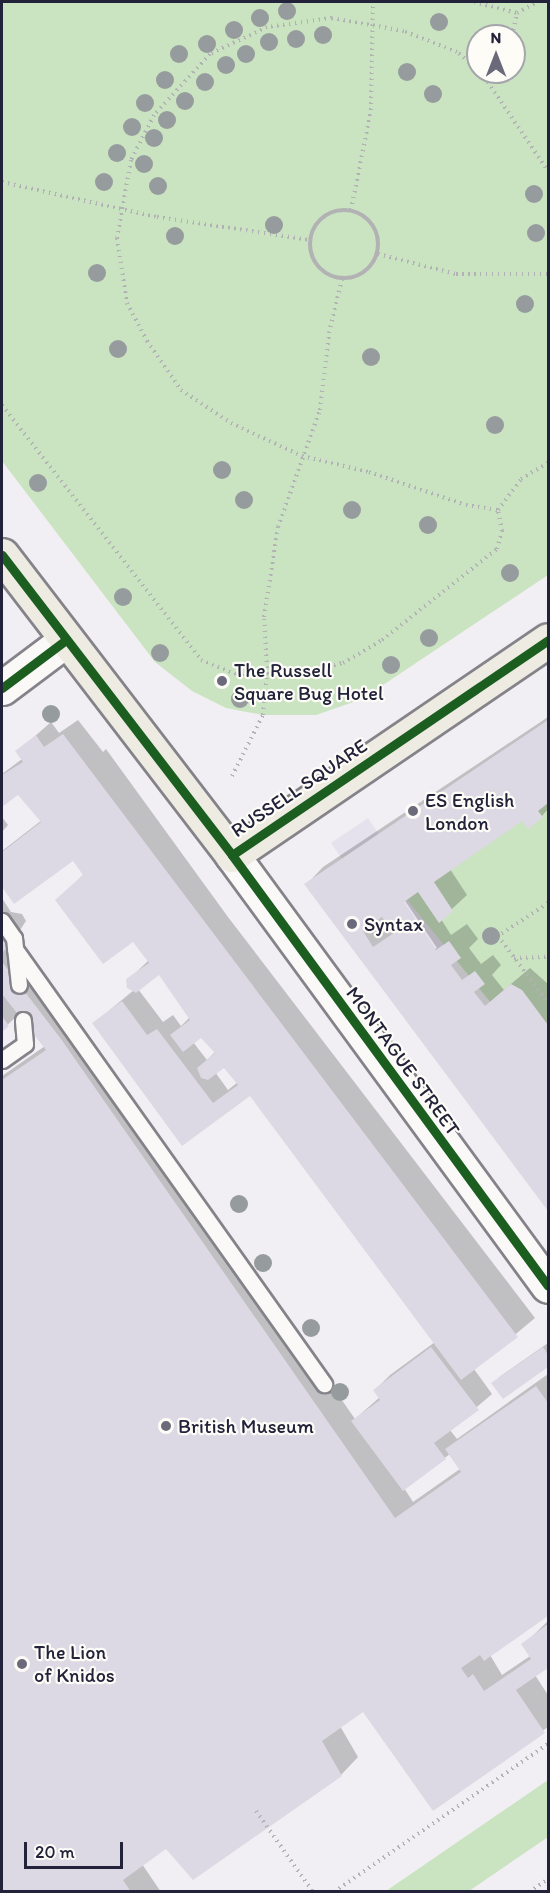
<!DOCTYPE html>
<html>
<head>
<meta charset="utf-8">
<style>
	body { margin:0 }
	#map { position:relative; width:550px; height:1893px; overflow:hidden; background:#f1eff3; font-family:Itim,sans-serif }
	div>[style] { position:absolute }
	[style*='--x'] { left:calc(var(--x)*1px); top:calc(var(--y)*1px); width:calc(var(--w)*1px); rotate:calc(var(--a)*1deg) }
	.built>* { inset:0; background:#e6e2ed }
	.green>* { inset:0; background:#cae3c1 }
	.shadow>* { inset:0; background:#0003 }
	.building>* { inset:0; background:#ddd9e4 }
	.path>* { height:4px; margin-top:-2px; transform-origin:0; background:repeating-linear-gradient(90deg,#b2b2b5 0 1.5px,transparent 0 6px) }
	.path>.ring { margin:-2px; padding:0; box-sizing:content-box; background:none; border:4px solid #b2b2b5; border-radius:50% }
	.roads { filter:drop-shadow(2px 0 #848389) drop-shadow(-2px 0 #848389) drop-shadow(0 2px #848389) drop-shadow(0 -2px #848389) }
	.service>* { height:15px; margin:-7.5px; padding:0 7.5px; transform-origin:7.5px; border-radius:7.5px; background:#faf9f8 }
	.tertiary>* { height:33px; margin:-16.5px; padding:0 16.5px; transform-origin:16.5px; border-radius:16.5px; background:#faf9f8 }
	.secondary>* { height:33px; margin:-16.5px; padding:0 16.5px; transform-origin:16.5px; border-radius:16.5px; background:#faf9f8 }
	.primary>* { height:33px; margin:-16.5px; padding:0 16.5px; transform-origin:16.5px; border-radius:16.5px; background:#eeebe2 }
	.cycleway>* { height:9px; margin:-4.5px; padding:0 4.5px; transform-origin:4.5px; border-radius:4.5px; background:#1b5e20 }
	.trees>* { width:18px; height:18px; margin:-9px; border-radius:50%; background:#969c9d }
	.dots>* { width:16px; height:16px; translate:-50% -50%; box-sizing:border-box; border:3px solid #fdfcf7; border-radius:50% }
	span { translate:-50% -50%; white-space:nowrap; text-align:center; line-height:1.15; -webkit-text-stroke:4.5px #fdfcf7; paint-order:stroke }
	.poi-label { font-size:20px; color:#22223b }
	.left { translate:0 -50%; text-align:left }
	.street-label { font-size:20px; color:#22223b }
	.frame { position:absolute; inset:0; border:3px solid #22223b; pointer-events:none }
	.north { position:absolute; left:466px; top:24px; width:60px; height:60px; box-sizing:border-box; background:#fdfcf7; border:2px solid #a5a5ac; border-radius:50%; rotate:0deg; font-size:16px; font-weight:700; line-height:24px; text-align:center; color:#22223b }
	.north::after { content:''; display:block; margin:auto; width:21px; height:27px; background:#6a6a7b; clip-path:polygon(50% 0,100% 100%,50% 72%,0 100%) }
	.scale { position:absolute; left:24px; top:1842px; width:99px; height:27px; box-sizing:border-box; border:3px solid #22223b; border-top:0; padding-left:8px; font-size:18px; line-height:21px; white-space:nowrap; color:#22223b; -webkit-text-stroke:4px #fdfcf7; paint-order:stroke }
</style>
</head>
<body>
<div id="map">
	<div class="built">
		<div style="clip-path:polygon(368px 818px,449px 941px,415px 964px,331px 843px)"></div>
	</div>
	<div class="green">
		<div style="clip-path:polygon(evenodd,2px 2px,548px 2px,548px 575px,362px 699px,316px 715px,263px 715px,226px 708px,192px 691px,155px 662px,2px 461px,2px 2px,478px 36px,514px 36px,514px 72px,478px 72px,478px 36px)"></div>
		<div style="clip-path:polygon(548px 772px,548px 1073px,391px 880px)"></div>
		<div style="clip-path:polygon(548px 1780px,548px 1837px,469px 1891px,386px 1891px)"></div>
	</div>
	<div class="shadow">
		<div style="clip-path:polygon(evenodd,548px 717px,548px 809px,542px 816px,523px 819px,450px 869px,467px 895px,441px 919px,451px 935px,467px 924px,478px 939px,469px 948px,481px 964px,493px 955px,501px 965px,492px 975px,504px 990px,530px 968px,548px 984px,548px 1209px,306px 885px,323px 867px,548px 717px,401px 895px,437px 948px,435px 949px,399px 897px,401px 895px)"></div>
		<div style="clip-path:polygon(evenodd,78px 720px,103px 752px,106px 749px,228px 917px,535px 1318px,474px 1369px,492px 1394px,450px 1430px,457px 1439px,548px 1374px,548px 1614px,490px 1655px,502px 1675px,530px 1656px,523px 1645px,548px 1621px,548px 1666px,535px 1675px,548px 1695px,548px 1727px,433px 1809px,364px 1710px,340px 1726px,358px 1757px,341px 1775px,166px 1847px,142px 1864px,161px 1892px,2px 1892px,2px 1076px,45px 1046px,19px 1014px,2px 1030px,2px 898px,11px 912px,22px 914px,26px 921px,14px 939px,79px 1021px,355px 1419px,380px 1397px,375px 1390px,390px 1375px,435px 1342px,250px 1094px,222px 1115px,94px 1023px,134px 990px,128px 980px,149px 960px,134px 940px,57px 900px,85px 873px,73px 859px,14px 902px,2px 885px,2px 851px,42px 820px,18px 793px,2px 805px,2px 774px,22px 759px,17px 752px,51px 722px,59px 733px,78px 720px,159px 973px,190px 1017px,181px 1026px,173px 1015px,163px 1022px,138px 989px,159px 973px,78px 720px,202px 1036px,215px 1052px,207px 1060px,193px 1042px,202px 1036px,78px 720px,225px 1065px,238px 1082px,228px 1090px,215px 1072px,225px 1065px,78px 720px,450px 1454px,460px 1469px,413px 1502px,404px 1488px,450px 1454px)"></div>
		<div style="clip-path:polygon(2px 817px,8px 825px,2px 832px)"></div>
		<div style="clip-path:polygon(548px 1343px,548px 1365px,503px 1397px,498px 1378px)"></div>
	</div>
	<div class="building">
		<div style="clip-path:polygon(evenodd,548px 720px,548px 803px,538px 811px,543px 817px,528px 829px,522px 821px,434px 882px,453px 911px,439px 923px,418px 892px,404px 902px,436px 950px,449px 941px,461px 958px,451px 965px,462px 980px,475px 971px,485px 984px,474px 992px,485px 1006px,511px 984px,522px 990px,548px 1025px,548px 1211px,304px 884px,548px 720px,382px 917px,394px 933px,373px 947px,363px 931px,382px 917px)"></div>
		<div style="clip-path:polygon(63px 734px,518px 1337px,461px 1380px,250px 1096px,182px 1146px,92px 1023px,122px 1001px,147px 1035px,157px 1029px,213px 1103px,238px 1085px,224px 1068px,208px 1080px,201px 1078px,197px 1068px,215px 1053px,201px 1038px,183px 1052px,170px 1035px,190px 1020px,159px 975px,136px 993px,127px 988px,126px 979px,149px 963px,133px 942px,103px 964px,55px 900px,83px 875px,73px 861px,14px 904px,2px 887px,2px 852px,41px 822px,18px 795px,2px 807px,2px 775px,23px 762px,15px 751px,36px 735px,44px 747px)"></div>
		<div style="clip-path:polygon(2px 930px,8px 946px,2px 953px)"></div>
		<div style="clip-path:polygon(2px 962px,61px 1039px,395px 1518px,461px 1472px,445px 1449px,536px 1386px,548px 1403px,548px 1616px,484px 1661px,480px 1655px,461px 1668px,468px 1678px,473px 1674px,484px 1691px,531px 1659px,521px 1644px,548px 1624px,548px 1668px,516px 1690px,545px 1733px,433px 1811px,363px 1712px,322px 1741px,342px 1776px,193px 1880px,166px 1849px,123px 1880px,131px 1892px,2px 1892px,2px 1080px,46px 1050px,2px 994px)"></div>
		<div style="clip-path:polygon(2px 1016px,9px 1026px,2px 1032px)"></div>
		<div style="clip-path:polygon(431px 1347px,479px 1410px,434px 1443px,446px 1459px,403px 1491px,351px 1421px,380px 1400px,373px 1390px)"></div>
		<div style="clip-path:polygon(543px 1347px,548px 1355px,548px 1367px,503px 1399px,491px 1383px)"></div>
	</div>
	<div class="path">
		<div style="--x:474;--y:2;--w:44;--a:14.3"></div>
		<div style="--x:512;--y:36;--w:24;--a:-78"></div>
		<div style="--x:517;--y:13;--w:23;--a:-29"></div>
		<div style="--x:478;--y:70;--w:28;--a:-139"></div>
		<div style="--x:457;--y:52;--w:57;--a:-158.4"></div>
		<div style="--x:404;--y:31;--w:73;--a:-169.8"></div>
		<div style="--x:332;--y:18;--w:66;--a:172.1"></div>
		<div style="--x:267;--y:27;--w:63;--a:154.7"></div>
		<div style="--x:210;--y:54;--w:83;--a:132.6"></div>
		<div style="--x:154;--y:115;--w:51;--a:117.1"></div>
		<div style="--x:131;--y:160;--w:79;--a:100.2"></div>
		<div style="--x:117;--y:238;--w:66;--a:81.3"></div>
		<div style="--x:127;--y:303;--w:43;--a:62.2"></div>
		<div style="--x:147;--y:341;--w:60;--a:55.2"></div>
		<div style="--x:181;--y:390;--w:60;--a:33.4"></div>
		<div style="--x:231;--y:423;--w:78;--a:24.9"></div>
		<div style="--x:302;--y:456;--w:69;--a:13.4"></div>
		<div style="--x:369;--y:472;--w:102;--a:18.8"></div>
		<div style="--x:466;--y:505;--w:32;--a:9"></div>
		<div style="--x:481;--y:72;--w:120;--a:55.9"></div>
		<div style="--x:2;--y:182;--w:159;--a:12.7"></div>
		<div style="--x:157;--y:217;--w:155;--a:8.5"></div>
		<div class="ring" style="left:310px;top:210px;width:64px;height:64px"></div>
		<div style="--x:351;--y:210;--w:102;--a:-78.7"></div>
		<div style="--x:371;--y:110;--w:108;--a:-88.9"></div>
		<div style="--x:378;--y:254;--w:81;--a:14.4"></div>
		<div style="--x:456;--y:274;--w:92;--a:0"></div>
		<div style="--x:2;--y:405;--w:323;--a:52"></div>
		<div style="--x:201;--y:660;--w:38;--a:22"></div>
		<div style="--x:236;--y:674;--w:69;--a:-0.8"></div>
		<div style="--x:305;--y:673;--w:39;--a:-15"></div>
		<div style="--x:343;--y:663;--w:45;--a:-30.5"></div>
		<div style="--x:382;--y:640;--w:147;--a:-38.4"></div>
		<div style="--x:497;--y:549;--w:19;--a:-74"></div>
		<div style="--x:502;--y:531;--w:21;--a:-101"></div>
		<div style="--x:498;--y:510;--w:39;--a:-53"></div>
		<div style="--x:521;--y:479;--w:31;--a:-31"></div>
		<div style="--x:232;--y:776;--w:68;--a:-63.1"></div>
		<div style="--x:263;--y:715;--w:41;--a:-84.4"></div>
		<div style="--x:267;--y:674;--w:57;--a:-93"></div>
		<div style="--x:264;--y:617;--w:91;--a:-81.2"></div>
		<div style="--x:278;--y:527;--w:124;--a:-70.3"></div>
		<div style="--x:320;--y:410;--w:78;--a:-83.3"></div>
		<div style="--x:329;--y:333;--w:56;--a:-76.5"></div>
		<div style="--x:548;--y:903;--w:60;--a:146.6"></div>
		<div style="--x:498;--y:936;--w:84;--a:53.3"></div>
		<div style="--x:514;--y:958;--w:34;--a:-2"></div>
		<div style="--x:256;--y:1811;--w:99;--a:54.9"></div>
		<div style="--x:334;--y:1892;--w:260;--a:-34.7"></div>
		<div style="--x:529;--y:1892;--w:23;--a:-34"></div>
	</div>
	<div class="roads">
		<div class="service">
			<div style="--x:2;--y:921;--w:21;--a:55"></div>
			<div style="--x:14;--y:938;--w:47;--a:83.9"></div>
			<div style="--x:15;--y:949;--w:534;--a:54.61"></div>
			<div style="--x:2;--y:1060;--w:28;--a:-35"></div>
			<div style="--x:25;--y:1044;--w:24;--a:-95"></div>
		</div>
		<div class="tertiary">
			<div style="--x:232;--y:855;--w:534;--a:53.75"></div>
		</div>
		<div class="secondary">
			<div style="--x:2;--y:688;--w:80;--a:-36.9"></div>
		</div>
		<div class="primary">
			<div style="--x:2;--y:555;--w:378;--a:52.5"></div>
			<div style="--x:232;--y:855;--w:382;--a:-34.2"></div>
		</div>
	</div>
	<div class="cycleway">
		<div style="--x:2;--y:555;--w:378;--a:52.5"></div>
		<div style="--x:232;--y:855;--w:534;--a:53.75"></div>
		<div style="--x:2;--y:688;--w:80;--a:-36.9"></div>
		<div style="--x:232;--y:855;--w:382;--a:-34.2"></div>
	</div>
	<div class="trees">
		<div style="left:287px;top:11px"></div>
		<div style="left:260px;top:18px"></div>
		<div style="left:439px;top:22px"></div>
		<div style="left:234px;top:30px"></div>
		<div style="left:323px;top:35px"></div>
		<div style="left:296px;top:39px"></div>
		<div style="left:269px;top:42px"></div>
		<div style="left:207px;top:44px"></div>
		<div style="left:179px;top:54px"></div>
		<div style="left:246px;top:54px"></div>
		<div style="left:226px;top:65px"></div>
		<div style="left:407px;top:72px"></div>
		<div style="left:165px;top:80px"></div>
		<div style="left:205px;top:82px"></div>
		<div style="left:433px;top:94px"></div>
		<div style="left:185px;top:101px"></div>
		<div style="left:145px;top:103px"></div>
		<div style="left:167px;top:120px"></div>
		<div style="left:132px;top:127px"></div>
		<div style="left:154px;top:138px"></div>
		<div style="left:117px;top:153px"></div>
		<div style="left:144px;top:164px"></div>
		<div style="left:104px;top:182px"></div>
		<div style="left:158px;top:186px"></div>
		<div style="left:534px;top:194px"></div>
		<div style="left:274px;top:225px"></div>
		<div style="left:536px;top:233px"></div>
		<div style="left:175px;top:236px"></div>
		<div style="left:97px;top:273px"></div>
		<div style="left:525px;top:304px"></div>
		<div style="left:118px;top:349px"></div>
		<div style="left:371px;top:357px"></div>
		<div style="left:495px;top:425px"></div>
		<div style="left:222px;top:470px"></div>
		<div style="left:38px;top:483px"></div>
		<div style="left:244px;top:500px"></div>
		<div style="left:352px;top:510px"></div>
		<div style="left:428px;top:525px"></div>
		<div style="left:510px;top:573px"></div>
		<div style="left:123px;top:597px"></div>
		<div style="left:429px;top:638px"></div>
		<div style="left:160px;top:653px"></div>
		<div style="left:391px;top:665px"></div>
		<div style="left:240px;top:699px"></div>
		<div style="left:51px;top:714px"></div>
		<div style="left:491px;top:936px"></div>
		<div style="left:239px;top:1204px"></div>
		<div style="left:263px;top:1263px"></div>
		<div style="left:311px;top:1328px"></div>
		<div style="left:340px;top:1392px"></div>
	</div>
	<div class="dots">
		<div style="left:222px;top:681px;background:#6a6a7b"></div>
		<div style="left:413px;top:811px;background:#6a6a7b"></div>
		<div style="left:352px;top:924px;background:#6a6a7b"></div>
		<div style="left:166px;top:1426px;background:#6a6a7b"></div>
		<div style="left:22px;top:1664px;background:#6a6a7b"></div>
	</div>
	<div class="poi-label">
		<span class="left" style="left:234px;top:682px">The Russell<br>Square Bug Hotel</span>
		<span class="left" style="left:425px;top:812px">ES English<br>London</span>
		<span class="left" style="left:364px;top:924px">Syntax</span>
		<span class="left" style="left:178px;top:1426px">British Museum</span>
		<span class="left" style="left:34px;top:1664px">The Lion<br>of Knidos</span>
	</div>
	<div class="street-label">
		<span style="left:299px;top:788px;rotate:-34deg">RUSSELL SQUARE</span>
		<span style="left:403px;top:1061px;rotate:54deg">MONTAGUE STREET</span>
	</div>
	<div class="frame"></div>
	<div class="north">N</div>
	<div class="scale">20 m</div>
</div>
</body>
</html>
